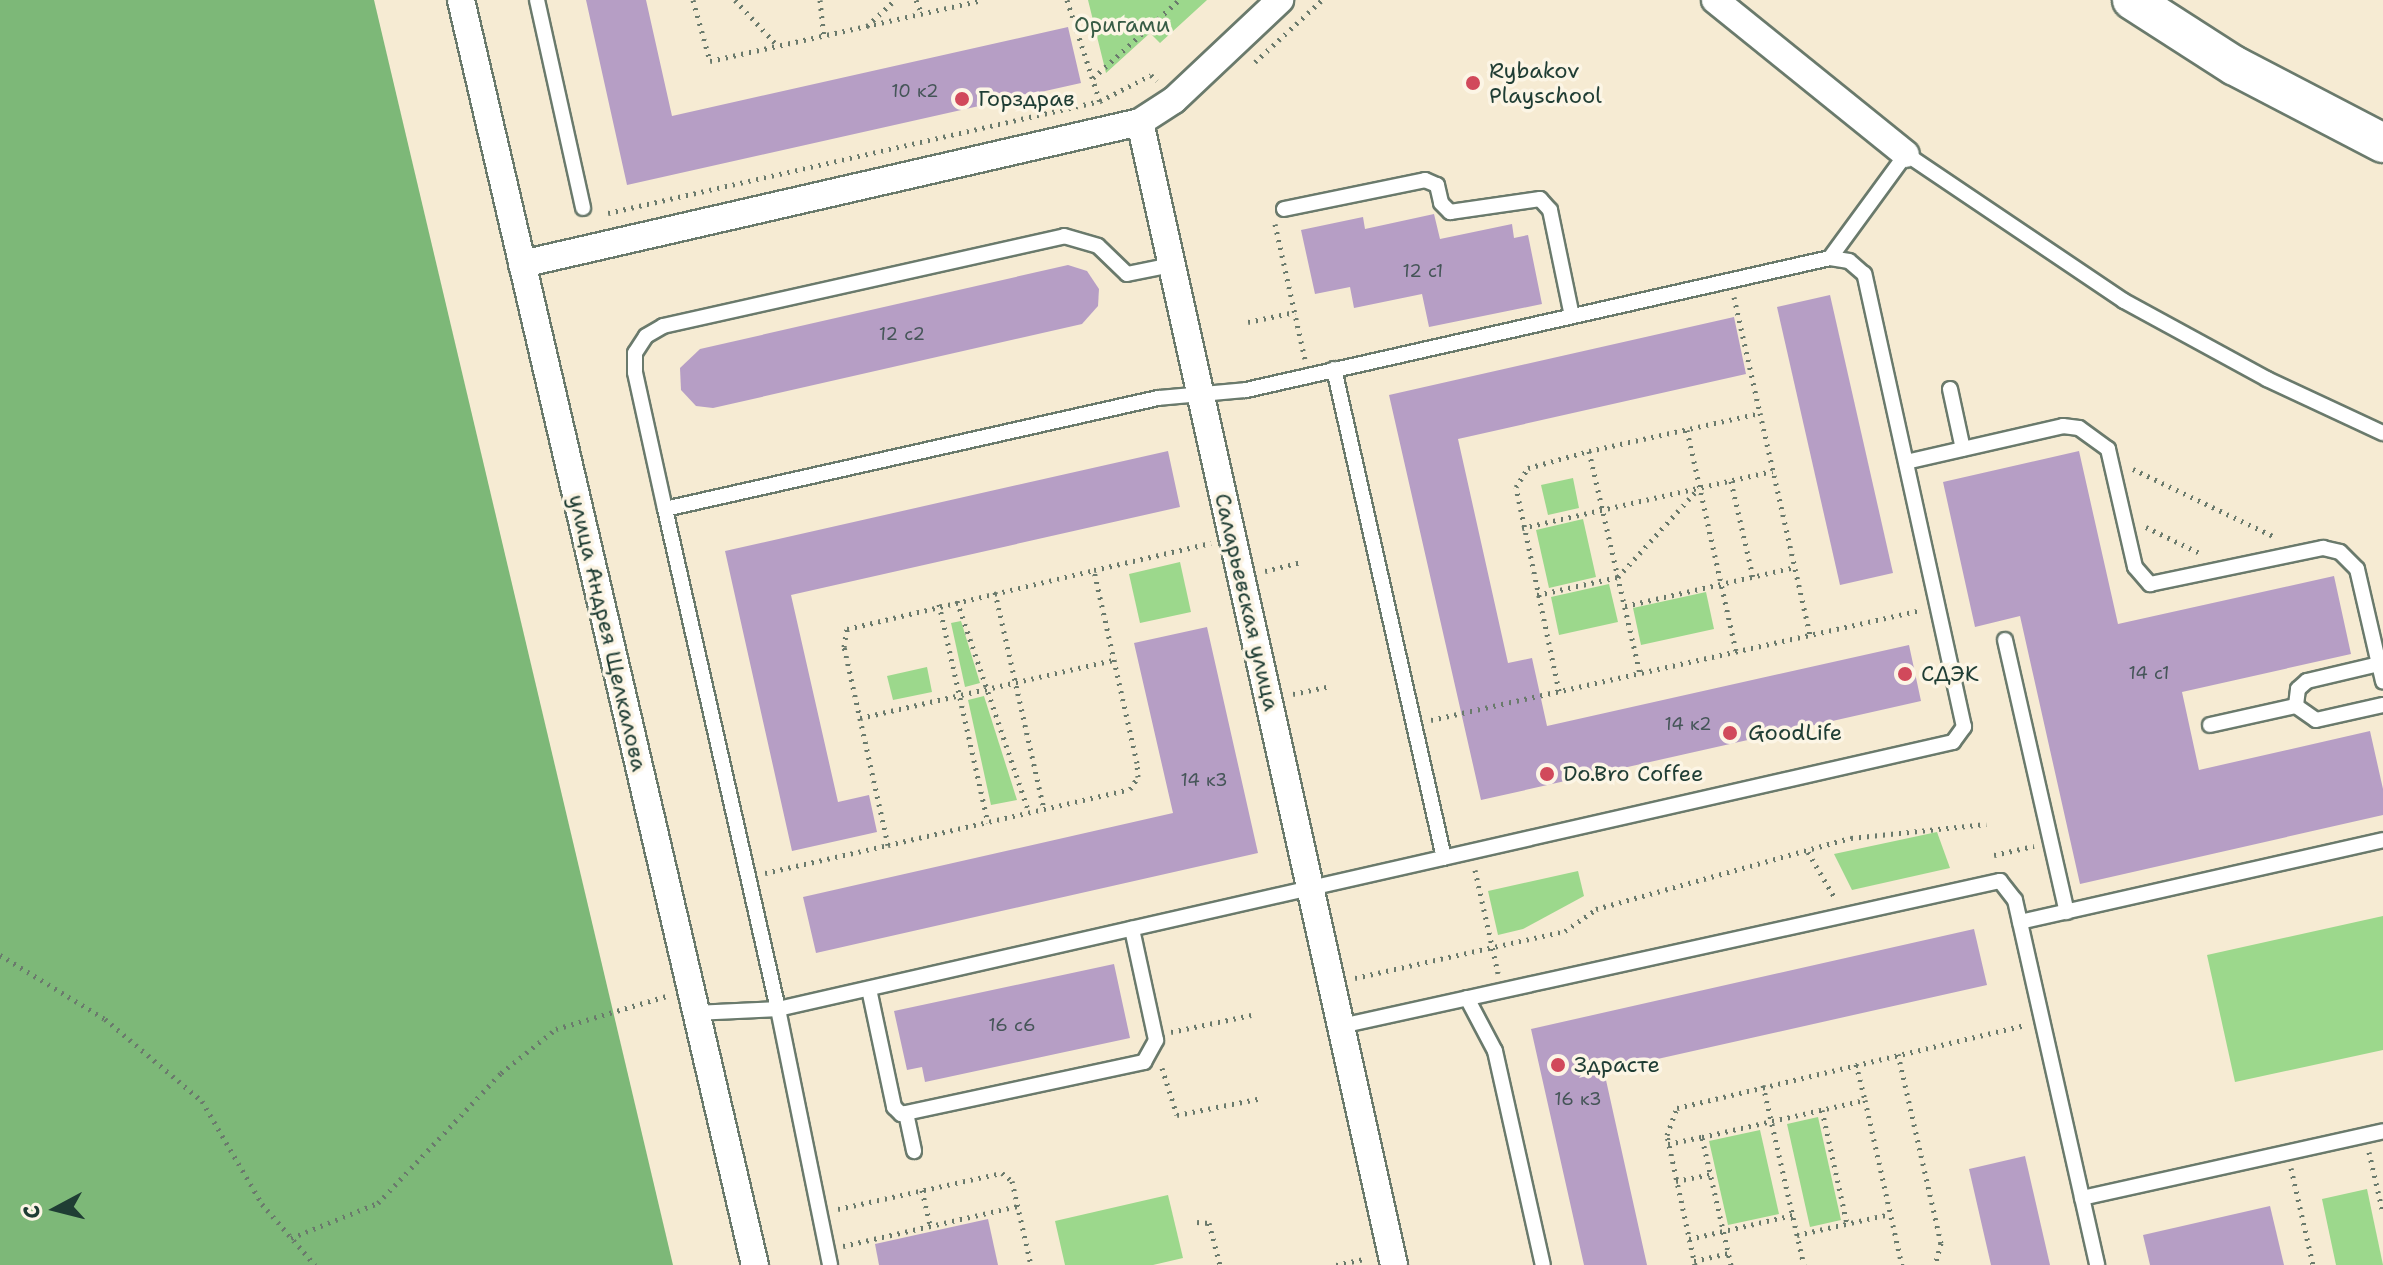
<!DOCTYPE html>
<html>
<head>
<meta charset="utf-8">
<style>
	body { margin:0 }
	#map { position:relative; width:2383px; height:1265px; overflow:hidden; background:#f6ebd3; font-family:"Shantell Sans",sans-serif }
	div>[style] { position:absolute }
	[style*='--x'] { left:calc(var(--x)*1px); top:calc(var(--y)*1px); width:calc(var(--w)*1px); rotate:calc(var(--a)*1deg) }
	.green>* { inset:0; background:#9cd88c }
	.forest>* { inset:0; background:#7db878 }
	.building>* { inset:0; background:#b69ec5 }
	.path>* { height:5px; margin-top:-2.5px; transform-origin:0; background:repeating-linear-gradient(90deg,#6a7a6c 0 2px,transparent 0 8px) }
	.roads { filter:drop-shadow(2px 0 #6a7a6c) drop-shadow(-2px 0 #6a7a6c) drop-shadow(0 2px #6a7a6c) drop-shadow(0 -2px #6a7a6c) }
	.lane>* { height:14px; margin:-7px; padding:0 7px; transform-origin:7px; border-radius:7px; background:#fff }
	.street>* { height:26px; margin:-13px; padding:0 13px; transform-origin:13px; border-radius:13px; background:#fff }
	.secondary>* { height:38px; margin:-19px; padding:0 19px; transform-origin:19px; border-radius:19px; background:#fff }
	.dots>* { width:22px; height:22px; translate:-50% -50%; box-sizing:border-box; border:4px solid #fcf5e5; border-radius:50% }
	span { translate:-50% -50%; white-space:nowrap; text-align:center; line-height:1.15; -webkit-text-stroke:7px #fcf5e5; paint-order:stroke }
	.number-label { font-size:18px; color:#455558 }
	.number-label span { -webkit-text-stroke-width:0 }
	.park-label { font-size:22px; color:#385c46 }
	.poi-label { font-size:22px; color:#1f3d34 }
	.left { translate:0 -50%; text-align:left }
	.street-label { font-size:22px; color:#1f3d34 }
	.north { position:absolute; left:16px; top:1169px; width:80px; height:80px; -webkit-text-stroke:6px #fcf5e5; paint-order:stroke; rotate:263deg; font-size:22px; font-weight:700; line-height:32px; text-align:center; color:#1f3d34 }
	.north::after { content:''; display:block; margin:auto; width:28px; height:36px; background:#1f3d34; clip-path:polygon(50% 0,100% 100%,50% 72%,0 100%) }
</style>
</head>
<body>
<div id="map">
	<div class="green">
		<div style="clip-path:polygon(1088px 0,1207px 0,1160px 43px,1150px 33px,1106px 73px)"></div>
		<div style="clip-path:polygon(1573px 478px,1579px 508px,1548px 515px,1541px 485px)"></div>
		<div style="clip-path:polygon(1583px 519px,1596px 577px,1549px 588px,1536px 530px)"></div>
		<div style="clip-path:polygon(1180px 562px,1191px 612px,1140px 623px,1129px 574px)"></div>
		<div style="clip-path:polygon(1609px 584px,1618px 622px,1559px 635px,1551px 597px)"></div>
		<div style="clip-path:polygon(1706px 592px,1714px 629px,1641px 645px,1633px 608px)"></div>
		<div style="clip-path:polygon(961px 621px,980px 683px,965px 687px,951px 623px)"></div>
		<div style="clip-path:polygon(927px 667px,932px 692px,893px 700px,887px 676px)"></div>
		<div style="clip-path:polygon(984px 696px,1017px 800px,991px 805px,968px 700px)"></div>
		<div style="clip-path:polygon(1937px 832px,1950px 868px,1852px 890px,1834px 854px)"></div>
		<div style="clip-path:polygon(1578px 871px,1584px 896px,1523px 929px,1498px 935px,1488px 891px)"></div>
		<div style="clip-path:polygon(2383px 916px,2383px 1050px,2235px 1082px,2207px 955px)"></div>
		<div style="clip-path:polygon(1818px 1117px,1841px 1220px,1810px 1227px,1787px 1124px)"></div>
		<div style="clip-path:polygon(1760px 1130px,1779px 1214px,1728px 1225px,1709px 1141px)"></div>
		<div style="clip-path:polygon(2367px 1189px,2383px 1265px,2336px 1265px,2322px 1199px)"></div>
		<div style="clip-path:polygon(1168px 1195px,1183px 1258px,1153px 1265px,1065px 1265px,1055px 1221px)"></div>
	</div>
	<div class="forest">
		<div style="clip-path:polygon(0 0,374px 0,673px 1265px,0 1265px)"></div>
	</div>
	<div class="building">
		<div style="clip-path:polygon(586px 0,646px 0,672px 116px,1068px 27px,1081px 83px,627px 185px)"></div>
		<div style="clip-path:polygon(1434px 214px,1440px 239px,1512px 224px,1514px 238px,1528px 235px,1542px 304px,1429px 327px,1422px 294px,1354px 308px,1350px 287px,1315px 294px,1301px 230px,1363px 217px,1365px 229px)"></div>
		<div style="clip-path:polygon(1068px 265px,1087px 271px,1099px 289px,1098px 306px,1082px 324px,713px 408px,696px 406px,681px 390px,680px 368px,700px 349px)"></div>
		<div style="clip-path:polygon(1830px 295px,1893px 573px,1840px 585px,1777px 307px)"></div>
		<div style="clip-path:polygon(1734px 317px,1746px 374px,1458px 439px,1508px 663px,1532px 658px,1547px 726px,1909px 645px,1921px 701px,1481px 800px,1389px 395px)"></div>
		<div style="clip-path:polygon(1168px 451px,1180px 507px,791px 595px,838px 802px,869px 795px,877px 832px,792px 851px,725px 551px)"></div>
		<div style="clip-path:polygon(2079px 451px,2118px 624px,2334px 576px,2351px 654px,2182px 692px,2199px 770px,2370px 731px,2383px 789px,2383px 815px,2080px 884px,2020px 616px,1975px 627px,1943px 482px)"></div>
		<div style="clip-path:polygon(1207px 627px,1258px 853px,816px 953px,803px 897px,1173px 813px,1134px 643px)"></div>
		<div style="clip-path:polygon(1974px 929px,1987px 985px,1604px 1071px,1647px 1265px,1584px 1265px,1531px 1029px)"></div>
		<div style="clip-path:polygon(1114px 964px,1130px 1038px,925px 1082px,922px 1067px,907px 1070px,894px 1011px)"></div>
		<div style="clip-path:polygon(2025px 1156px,2050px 1265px,1991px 1265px,1969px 1169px)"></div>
		<div style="clip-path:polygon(2270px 1206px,2284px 1265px,2150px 1265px,2143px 1235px)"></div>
		<div style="clip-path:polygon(988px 1219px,998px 1265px,879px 1265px,875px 1244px)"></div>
	</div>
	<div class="path">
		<div style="--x:693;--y:0;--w:63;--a:74.4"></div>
		<div style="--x:710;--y:61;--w:279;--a:-12.6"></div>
		<div style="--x:735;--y:0;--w:62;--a:47"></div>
		<div style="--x:820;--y:0;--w:36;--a:84"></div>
		<div style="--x:916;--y:0;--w:15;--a:67"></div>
		<div style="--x:1067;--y:0;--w:107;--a:72.1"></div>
		<div style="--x:867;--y:26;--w:38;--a:-43"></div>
		<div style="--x:1255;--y:62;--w:91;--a:-42.8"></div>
		<div style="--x:1093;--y:78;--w:116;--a:-42.2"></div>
		<div style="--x:608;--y:213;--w:505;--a:-12.82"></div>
		<div style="--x:1100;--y:101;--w:57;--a:-27"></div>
		<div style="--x:1151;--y:75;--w:8;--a:45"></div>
		<div style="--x:1275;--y:224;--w:138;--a:77.5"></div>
		<div style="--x:1734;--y:297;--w:119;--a:77.4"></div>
		<div style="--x:1248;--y:322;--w:48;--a:-12"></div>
		<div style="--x:1687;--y:430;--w:226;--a:77.5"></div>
		<div style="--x:1589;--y:451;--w:228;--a:77.1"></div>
		<div style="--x:2133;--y:469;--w:157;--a:25.6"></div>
		<div style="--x:1731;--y:481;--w:98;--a:77.1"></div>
		<div style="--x:2146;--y:527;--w:62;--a:25.7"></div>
		<div style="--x:1522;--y:528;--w:257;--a:-12.8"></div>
		<div style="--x:1265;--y:571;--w:38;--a:-14"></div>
		<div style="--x:995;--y:592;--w:223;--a:77.3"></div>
		<div style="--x:1537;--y:595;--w:83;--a:-12.5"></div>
		<div style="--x:1618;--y:577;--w:120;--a:-47.7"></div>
		<div style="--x:957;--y:601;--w:224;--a:71.2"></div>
		<div style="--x:939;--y:604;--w:224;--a:77.4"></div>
		<div style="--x:1625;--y:606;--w:174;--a:-12.9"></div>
		<div style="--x:1559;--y:691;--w:208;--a:-101.9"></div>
		<div style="--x:1516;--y:487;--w:22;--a:-58"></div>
		<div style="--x:1528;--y:468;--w:63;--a:-15.6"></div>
		<div style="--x:1589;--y:451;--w:175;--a:-12.5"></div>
		<div style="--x:1760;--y:413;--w:228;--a:77.3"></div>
		<div style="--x:1293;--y:694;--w:38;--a:-12"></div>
		<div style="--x:860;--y:718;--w:261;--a:-12.9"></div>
		<div style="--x:1431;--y:720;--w:502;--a:-12.65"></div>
		<div style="--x:888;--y:845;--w:248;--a:-13"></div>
		<div style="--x:1130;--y:789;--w:14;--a:-56"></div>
		<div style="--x:1138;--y:777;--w:14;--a:-94"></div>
		<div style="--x:1137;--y:763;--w:198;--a:-102.6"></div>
		<div style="--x:1094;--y:570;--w:120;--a:-13"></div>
		<div style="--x:1808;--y:852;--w:53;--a:59.6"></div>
		<div style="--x:1994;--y:855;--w:41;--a:-12.7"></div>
		<div style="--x:1475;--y:870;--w:106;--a:77.4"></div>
		<div style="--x:765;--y:873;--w:126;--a:-12.8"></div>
		<div style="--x:888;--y:845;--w:203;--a:-102.5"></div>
		<div style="--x:844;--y:647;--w:18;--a:-81"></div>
		<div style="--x:847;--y:629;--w:254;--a:-13.4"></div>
		<div style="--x:0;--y:955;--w:123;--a:31.4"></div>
		<div style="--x:105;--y:1019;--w:127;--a:40.2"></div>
		<div style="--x:202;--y:1101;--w:119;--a:59.8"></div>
		<div style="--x:262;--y:1204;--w:81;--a:49"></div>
		<div style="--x:1355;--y:978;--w:215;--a:-12.6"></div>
		<div style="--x:1565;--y:931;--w:38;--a:-35"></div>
		<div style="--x:1596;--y:909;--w:265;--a:-15.6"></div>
		<div style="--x:1851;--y:838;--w:136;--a:-5.9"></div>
		<div style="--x:1171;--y:1032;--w:82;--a:-12"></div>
		<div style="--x:1898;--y:1054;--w:194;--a:77.2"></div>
		<div style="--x:1941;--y:1243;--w:23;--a:105"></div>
		<div style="--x:1856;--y:1064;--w:37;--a:76"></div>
		<div style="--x:1162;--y:1068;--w:49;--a:72.3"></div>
		<div style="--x:1177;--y:1115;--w:87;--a:-11.3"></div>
		<div style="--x:1763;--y:1085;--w:185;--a:77.2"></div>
		<div style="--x:1822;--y:1110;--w:117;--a:77.6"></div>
		<div style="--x:1668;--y:1144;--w:35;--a:-12"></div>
		<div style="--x:2369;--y:1152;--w:63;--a:77.1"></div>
		<div style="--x:2291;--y:1168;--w:99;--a:77.2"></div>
		<div style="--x:1676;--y:1181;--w:36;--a:-11"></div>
		<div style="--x:922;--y:1190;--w:37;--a:77"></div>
		<div style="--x:838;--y:1209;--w:168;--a:-12.4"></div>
		<div style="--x:1002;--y:1173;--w:13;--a:39"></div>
		<div style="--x:1012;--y:1181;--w:86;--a:77.3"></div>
		<div style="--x:1197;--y:1222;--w:12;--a:5"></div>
		<div style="--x:1209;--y:1223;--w:43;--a:75.3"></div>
		<div style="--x:1797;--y:1235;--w:95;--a:-12.7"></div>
		<div style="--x:291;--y:1238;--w:94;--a:-21.9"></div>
		<div style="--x:378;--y:1203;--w:179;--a:-46.6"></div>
		<div style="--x:501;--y:1073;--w:70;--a:-38.7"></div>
		<div style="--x:556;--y:1029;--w:119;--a:-16.6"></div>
		<div style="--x:1689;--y:1239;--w:107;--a:-13"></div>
		<div style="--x:843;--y:1246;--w:180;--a:-12.9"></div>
		<div style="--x:1694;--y:1261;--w:35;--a:-13"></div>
		<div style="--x:1336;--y:1265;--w:30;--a:-12"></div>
		<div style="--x:1695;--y:1265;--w:133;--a:-102.2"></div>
		<div style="--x:1667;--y:1135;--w:29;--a:-70"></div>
		<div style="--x:1677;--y:1108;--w:359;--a:-13.4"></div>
		<div style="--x:1731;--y:1265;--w:131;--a:-102.8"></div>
		<div style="--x:1702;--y:1137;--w:167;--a:-12.8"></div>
		<div style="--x:1865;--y:1100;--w:169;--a:77.4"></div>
	</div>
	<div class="roads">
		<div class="lane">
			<div style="--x:537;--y:0;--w:213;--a:77.5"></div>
			<div style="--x:1284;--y:209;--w:144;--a:-11.6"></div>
			<div style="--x:1425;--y:180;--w:13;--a:23"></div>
			<div style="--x:1437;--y:185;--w:18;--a:77"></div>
			<div style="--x:1441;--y:203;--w:13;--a:45"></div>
			<div style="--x:1450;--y:212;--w:91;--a:-8.2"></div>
			<div style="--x:1540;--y:199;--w:15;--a:48"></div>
			<div style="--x:1550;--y:210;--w:108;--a:78.3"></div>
			<div style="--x:1830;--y:258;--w:129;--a:-53.8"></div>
			<div style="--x:1906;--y:154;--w:263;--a:34"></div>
			<div style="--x:2124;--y:301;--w:163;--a:28.6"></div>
			<div style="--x:2267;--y:379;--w:128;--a:25"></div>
			<div style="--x:1334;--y:369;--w:501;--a:77.32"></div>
			<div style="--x:1950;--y:389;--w:61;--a:77.8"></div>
			<div style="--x:1906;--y:462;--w:161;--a:-12.9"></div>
			<div style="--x:2063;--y:426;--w:16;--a:7"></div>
			<div style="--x:2079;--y:428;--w:36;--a:36"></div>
			<div style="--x:2108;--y:449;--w:121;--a:77.1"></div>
			<div style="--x:2135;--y:567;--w:23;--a:49"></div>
			<div style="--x:2150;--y:584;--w:177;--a:-11.8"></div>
			<div style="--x:2323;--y:548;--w:17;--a:13"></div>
			<div style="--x:2340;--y:552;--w:24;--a:45"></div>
			<div style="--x:2357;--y:569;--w:98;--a:77"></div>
			<div style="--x:2379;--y:664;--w:74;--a:166.7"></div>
			<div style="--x:2307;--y:681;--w:12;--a:138"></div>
			<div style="--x:2298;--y:689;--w:17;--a:97"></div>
			<div style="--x:2296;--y:706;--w:24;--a:35"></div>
			<div style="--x:2316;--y:720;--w:69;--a:-12.6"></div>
			<div style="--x:665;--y:509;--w:140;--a:-102.4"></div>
			<div style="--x:635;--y:372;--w:19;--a:-90"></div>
			<div style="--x:635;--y:353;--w:20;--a:-57"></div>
			<div style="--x:646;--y:336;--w:20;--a:-30"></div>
			<div style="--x:663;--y:326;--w:411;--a:-12.6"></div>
			<div style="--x:1064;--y:236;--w:35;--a:16"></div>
			<div style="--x:1098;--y:246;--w:40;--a:44"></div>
			<div style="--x:1127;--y:274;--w:46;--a:-11.3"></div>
			<div style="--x:2005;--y:640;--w:279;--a:77.2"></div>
			<div style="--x:2379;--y:664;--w:18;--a:77"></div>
			<div style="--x:2210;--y:725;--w:88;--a:-12.5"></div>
			<div style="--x:2020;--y:922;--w:372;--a:-12.7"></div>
			<div style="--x:869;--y:989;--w:121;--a:78"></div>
			<div style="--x:894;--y:1107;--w:10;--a:45"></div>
			<div style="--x:901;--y:1114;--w:249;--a:-12.1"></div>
			<div style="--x:1144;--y:1062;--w:25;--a:-61"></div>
			<div style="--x:1156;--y:1040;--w:114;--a:-102.2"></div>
			<div style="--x:1467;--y:998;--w:60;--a:62.2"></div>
			<div style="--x:1495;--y:1051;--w:219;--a:77.4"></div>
			<div style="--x:696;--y:1013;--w:82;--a:-2.8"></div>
			<div style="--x:778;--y:1009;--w:1205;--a:-12.8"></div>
			<div style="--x:1953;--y:742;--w:19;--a:-54"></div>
			<div style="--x:1964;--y:727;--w:464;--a:-102.4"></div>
			<div style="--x:1864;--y:274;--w:20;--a:-139"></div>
			<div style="--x:1849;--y:261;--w:19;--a:-171"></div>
			<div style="--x:1830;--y:258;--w:599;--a:167.26"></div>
			<div style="--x:1246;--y:390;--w:88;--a:174.8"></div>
			<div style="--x:1158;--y:398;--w:505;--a:167.31"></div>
			<div style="--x:665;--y:509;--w:513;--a:77.27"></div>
			<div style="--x:778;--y:1009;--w:261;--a:78.5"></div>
			<div style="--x:1341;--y:1026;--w:675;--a:-12.41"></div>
			<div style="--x:2000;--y:881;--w:24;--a:52"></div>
			<div style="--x:2015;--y:900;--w:374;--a:77.3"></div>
			<div style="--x:906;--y:1113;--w:39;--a:78"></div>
			<div style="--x:2082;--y:1198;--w:308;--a:-12.5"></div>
		</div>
		<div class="street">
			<div style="--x:461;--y:0;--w:1299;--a:76.92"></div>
			<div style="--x:1715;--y:0;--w:245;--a:38.9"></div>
			<div style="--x:1140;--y:122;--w:1171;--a:77.47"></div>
			<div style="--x:522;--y:264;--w:634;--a:-12.94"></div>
			<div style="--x:1140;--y:122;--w:40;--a:-32.9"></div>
			<div style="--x:1174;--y:100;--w:146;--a:-43.3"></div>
		</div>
		<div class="secondary">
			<div style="--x:2132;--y:0;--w:122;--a:32.7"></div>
			<div style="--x:2235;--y:66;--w:167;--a:27.5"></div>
		</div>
	</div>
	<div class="dots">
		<div style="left:1473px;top:83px;background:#d1495b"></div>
		<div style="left:962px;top:99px;background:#d1495b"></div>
		<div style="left:1905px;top:674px;background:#d1495b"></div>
		<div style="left:1730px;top:733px;background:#d1495b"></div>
		<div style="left:1547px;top:774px;background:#d1495b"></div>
		<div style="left:1558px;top:1065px;background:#d1495b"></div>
	</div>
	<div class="number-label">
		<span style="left:915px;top:91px">10 к2</span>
		<span style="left:1423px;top:271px">12 с1</span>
		<span style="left:902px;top:334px">12 с2</span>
		<span style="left:2149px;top:673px">14 с1</span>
		<span style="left:1688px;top:724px">14 к2</span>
		<span style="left:1204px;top:780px">14 к3</span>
		<span style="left:1012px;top:1025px">16 с6</span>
		<span style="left:1578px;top:1099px">16 к3</span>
	</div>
	<div class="park-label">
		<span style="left:1122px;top:25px">Оригами</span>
	</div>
	<div class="poi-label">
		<span class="left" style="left:1489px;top:83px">Rybakov<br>Playschool</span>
		<span class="left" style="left:978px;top:99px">Горздрав</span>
		<span class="left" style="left:1921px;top:674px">СДЭК</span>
		<span class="left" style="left:1748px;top:733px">GoodLife</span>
		<span class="left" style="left:1563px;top:774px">Do.Bro Coffee</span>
		<span class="left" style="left:1574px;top:1065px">Здрасте</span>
	</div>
	<div class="street-label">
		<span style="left:1247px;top:602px;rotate:77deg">Саларьевская улица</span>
		<span style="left:608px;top:633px;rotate:77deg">улица Андрея Щелкалова</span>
	</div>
	<div class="north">С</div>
</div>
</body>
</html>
